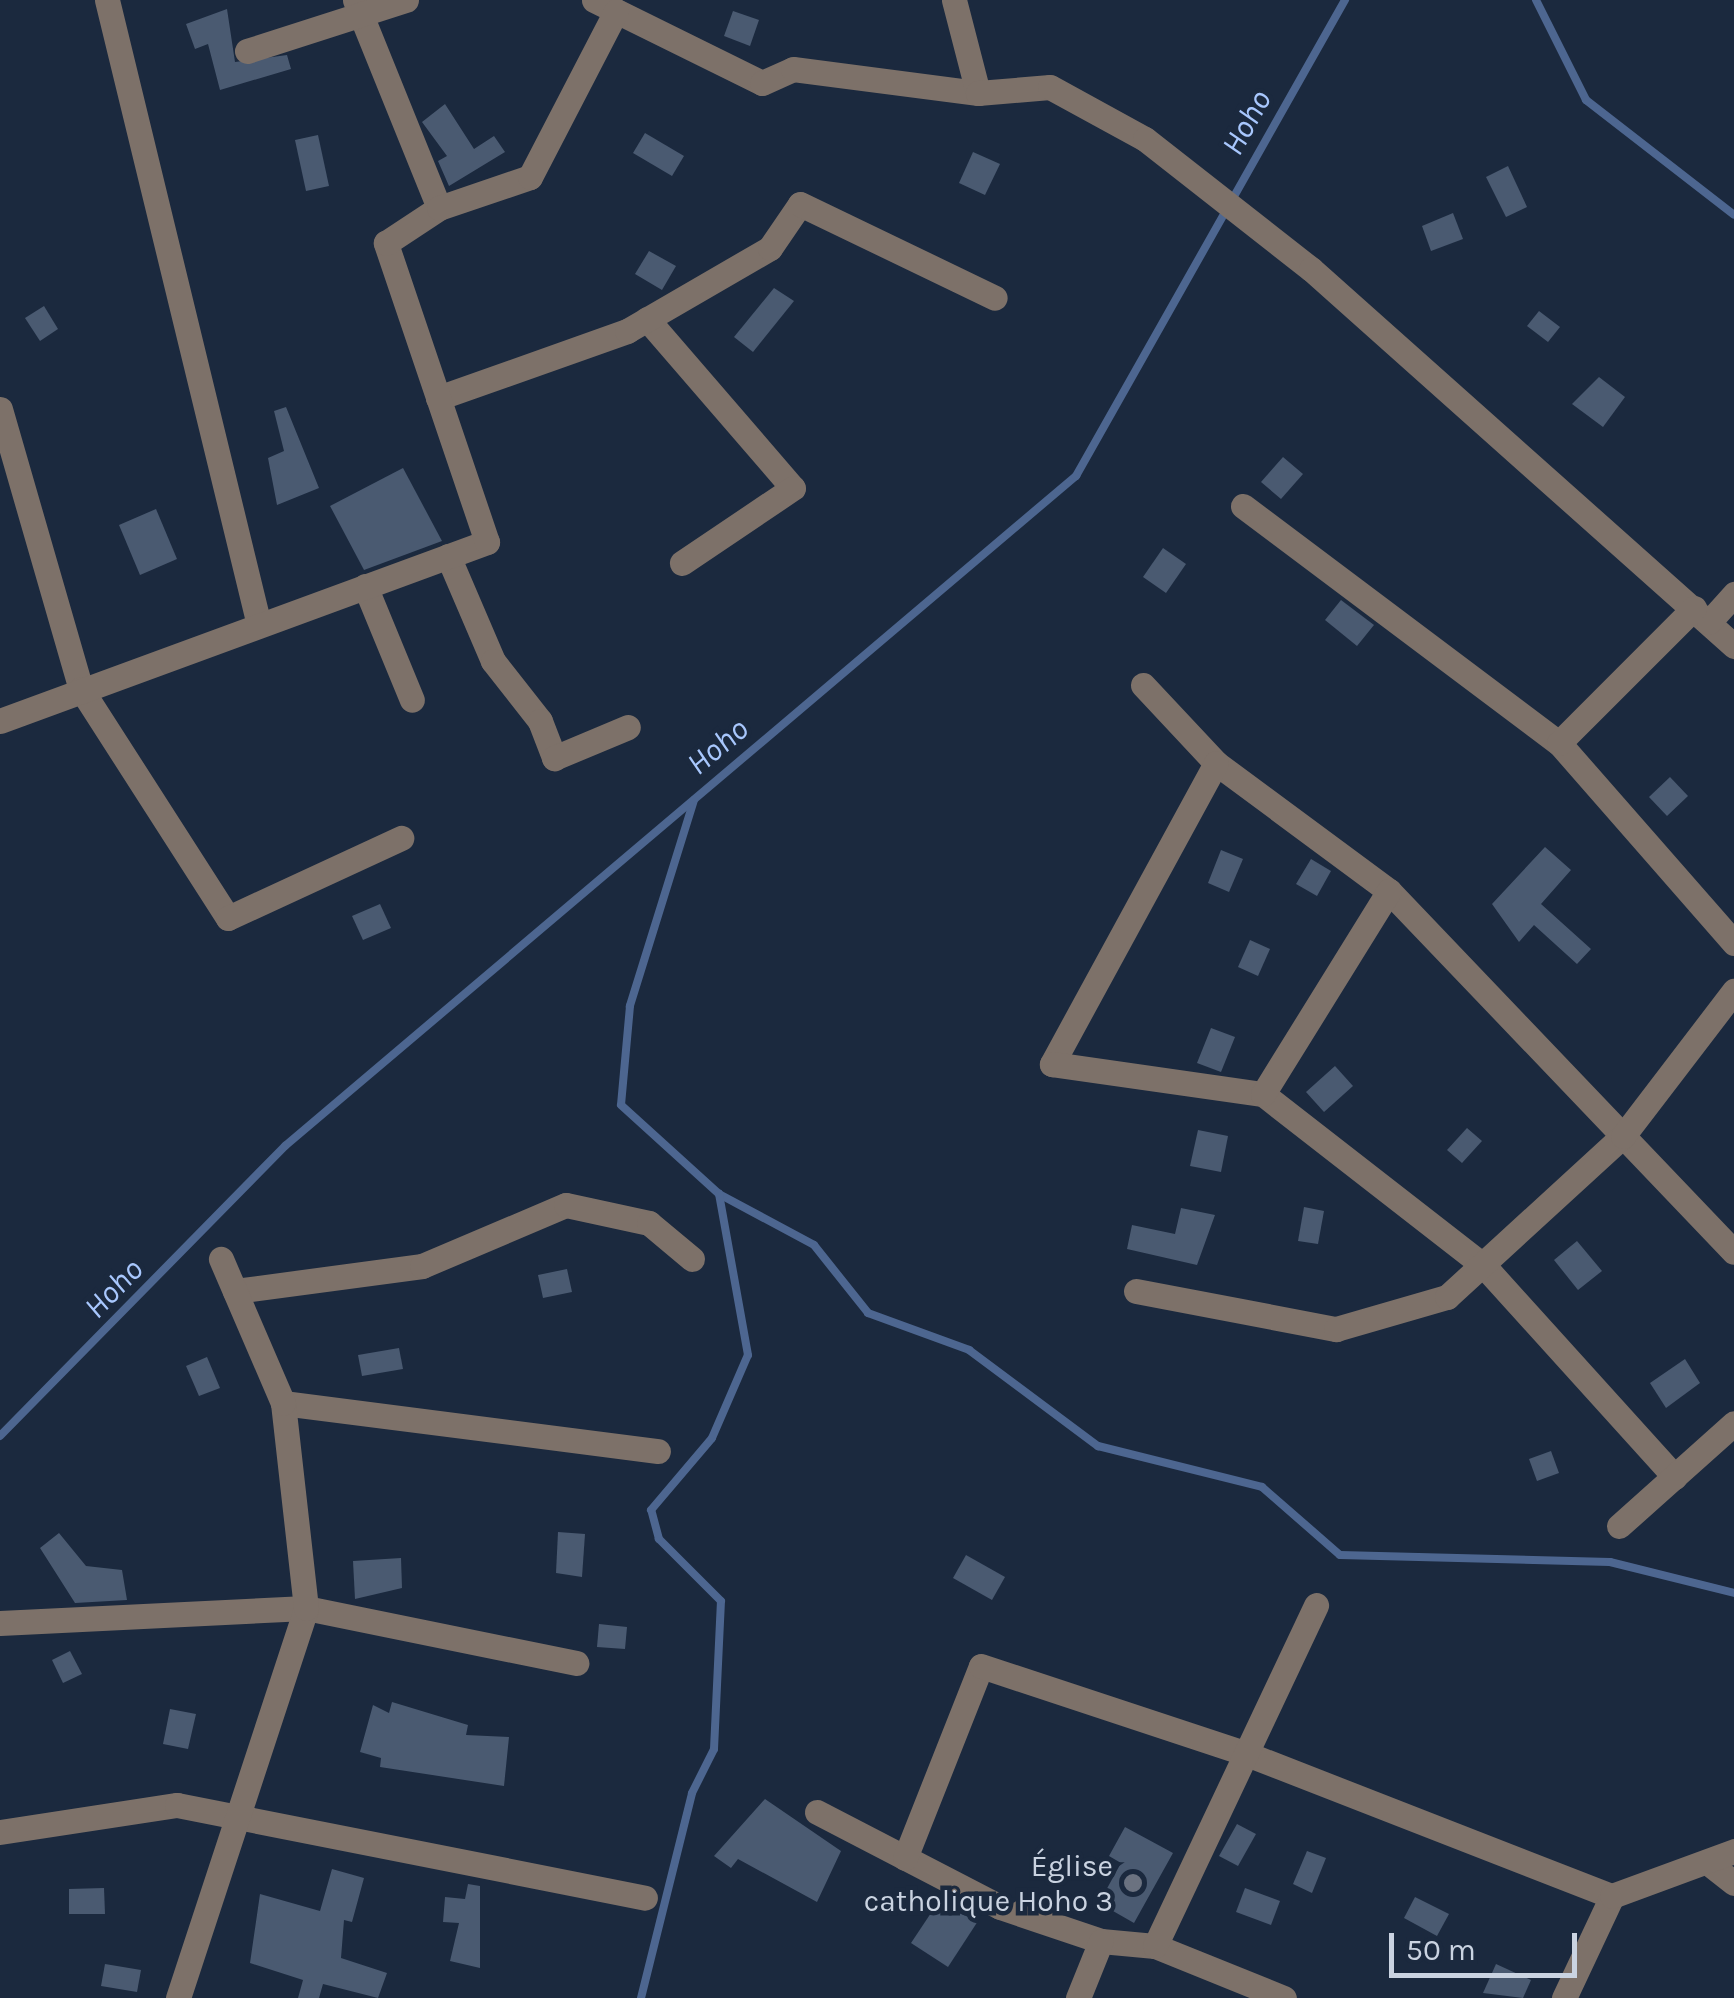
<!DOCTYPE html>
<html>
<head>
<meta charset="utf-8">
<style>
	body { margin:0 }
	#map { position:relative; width:1734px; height:1998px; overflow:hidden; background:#1b293e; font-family:Karla,sans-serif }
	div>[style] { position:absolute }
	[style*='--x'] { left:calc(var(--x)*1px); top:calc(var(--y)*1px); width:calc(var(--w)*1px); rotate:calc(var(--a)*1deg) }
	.stream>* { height:8px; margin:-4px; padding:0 4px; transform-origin:4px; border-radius:4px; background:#4d6690 }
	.building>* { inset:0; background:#4a5a71 }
	.minor>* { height:25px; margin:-12.5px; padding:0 12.5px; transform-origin:12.5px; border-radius:12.5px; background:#7d7169 }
	.dots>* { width:28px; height:28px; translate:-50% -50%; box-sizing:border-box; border:5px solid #1b293e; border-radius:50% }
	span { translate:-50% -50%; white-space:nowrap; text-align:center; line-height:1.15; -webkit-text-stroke:9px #1b293e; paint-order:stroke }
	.poi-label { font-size:30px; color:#cad3e1 }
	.right { translate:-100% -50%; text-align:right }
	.water-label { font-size:32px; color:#a8c7fd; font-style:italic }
	.scale { position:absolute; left:1389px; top:1933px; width:188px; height:45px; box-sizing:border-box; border:5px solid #cad3e1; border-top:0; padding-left:12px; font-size:30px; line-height:35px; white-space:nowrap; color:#cad3e1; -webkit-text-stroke:8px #1b293e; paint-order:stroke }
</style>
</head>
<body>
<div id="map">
	<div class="stream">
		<div style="--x:1536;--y:0;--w:112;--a:63.4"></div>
		<div style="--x:1586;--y:100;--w:187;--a:37.8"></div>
		<div style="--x:694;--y:800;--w:216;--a:107.3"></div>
		<div style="--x:630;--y:1006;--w:99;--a:95.2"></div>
		<div style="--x:621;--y:1105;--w:132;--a:42.2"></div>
		<div style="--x:719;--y:1194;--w:108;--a:28.2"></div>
		<div style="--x:814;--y:1245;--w:87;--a:51.5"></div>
		<div style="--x:868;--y:1313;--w:108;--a:20.1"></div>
		<div style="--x:969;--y:1350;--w:161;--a:36.7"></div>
		<div style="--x:1098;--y:1446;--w:169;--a:14"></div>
		<div style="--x:1262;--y:1487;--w:103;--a:41.1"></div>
		<div style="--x:1340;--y:1555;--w:270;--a:1.5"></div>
		<div style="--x:1610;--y:1562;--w:128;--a:14"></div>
		<div style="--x:0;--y:1436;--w:407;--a:-45.5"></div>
		<div style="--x:285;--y:1146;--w:1037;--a:-40.27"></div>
		<div style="--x:1076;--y:476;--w:547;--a:-60.53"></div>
		<div style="--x:641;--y:1998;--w:211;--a:-76"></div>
		<div style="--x:692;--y:1793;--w:49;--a:-63.4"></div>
		<div style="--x:714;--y:1749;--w:148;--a:-87.3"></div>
		<div style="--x:721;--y:1601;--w:88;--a:-135"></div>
		<div style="--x:659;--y:1539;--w:30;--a:-105"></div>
		<div style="--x:651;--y:1510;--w:94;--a:-49.7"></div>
		<div style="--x:712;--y:1438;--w:90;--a:-66.6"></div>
		<div style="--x:748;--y:1355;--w:164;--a:-100.2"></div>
	</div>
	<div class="building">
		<div style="clip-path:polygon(227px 9px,235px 62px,287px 55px,291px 69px,220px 90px,208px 44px,195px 49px,186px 24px)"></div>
		<div style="clip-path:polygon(733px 11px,759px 20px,750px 46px,724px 36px)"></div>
		<div style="clip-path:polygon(445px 104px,474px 149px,494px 136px,505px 152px,449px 186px,438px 161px,447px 156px,422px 122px)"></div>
		<div style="clip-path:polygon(645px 133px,684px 156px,672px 176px,633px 153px)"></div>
		<div style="clip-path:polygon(318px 135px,329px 186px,306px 191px,295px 140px)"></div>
		<div style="clip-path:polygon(973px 152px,1000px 164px,985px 195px,959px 183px)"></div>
		<div style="clip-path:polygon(1508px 166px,1527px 207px,1506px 217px,1486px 177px)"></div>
		<div style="clip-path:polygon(1453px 213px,1463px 239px,1431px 251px,1422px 226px)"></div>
		<div style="clip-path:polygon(649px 251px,676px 266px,662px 290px,635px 274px)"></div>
		<div style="clip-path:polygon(774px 288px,794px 301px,753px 352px,734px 337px)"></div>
		<div style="clip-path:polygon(44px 306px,58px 329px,40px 341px,25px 318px)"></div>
		<div style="clip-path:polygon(1539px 311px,1560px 327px,1548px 342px,1527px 326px)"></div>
		<div style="clip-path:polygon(1599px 377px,1625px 397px,1603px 427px,1572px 404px)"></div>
		<div style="clip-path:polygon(286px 407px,319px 488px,277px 505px,268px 458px,284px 451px,274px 411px)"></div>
		<div style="clip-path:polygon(1283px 457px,1303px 474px,1281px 499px,1261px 482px)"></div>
		<div style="clip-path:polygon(403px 468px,442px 541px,364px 570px,330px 506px)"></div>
		<div style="clip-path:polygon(156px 509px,177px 559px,140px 575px,119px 525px)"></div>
		<div style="clip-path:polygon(1163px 548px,1186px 564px,1166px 593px,1143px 577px)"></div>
		<div style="clip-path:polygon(1341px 600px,1374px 625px,1357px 646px,1325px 620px)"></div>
		<div style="clip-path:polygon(1670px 777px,1688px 796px,1667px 816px,1649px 797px)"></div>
		<div style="clip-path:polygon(1545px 847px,1571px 870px,1541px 904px,1591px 949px,1577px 964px,1534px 925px,1519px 942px,1492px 904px)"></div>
		<div style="clip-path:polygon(1221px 850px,1243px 859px,1229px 892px,1208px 883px)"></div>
		<div style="clip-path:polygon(1311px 859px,1331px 871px,1317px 896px,1296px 884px)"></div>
		<div style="clip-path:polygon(380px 904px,391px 928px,363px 940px,352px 916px)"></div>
		<div style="clip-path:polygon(1250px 940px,1270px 949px,1258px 976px,1238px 967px)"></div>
		<div style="clip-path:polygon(1211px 1028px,1235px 1037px,1221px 1072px,1197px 1063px)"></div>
		<div style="clip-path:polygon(1335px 1066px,1353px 1086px,1324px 1112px,1306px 1092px)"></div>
		<div style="clip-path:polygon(1467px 1128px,1482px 1141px,1462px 1163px,1447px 1150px)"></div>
		<div style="clip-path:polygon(1198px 1130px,1228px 1136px,1221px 1172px,1190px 1166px)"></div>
		<div style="clip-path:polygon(1304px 1207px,1324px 1211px,1318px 1244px,1298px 1241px)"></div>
		<div style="clip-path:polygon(1181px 1208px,1215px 1215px,1197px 1265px,1127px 1249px,1132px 1225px,1175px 1234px)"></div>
		<div style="clip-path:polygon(1577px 1241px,1602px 1271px,1578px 1290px,1554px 1260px)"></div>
		<div style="clip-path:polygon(567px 1269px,572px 1292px,543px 1298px,538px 1275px)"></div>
		<div style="clip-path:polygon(399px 1348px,403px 1369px,362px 1376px,358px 1355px)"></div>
		<div style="clip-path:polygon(207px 1357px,220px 1388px,199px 1396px,186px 1366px)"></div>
		<div style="clip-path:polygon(1685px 1359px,1700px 1383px,1666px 1408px,1650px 1383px)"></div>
		<div style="clip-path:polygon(1551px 1451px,1559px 1473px,1537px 1481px,1529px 1459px)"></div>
		<div style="clip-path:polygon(558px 1532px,585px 1534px,582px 1577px,556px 1573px)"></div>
		<div style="clip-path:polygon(59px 1533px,86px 1566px,122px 1570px,127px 1600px,75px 1603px,40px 1548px)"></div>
		<div style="clip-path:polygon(966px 1555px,1005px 1577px,992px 1600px,953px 1578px)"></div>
		<div style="clip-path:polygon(401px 1558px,402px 1588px,355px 1599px,353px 1561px)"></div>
		<div style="clip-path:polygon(599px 1624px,627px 1627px,625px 1649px,597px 1647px)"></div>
		<div style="clip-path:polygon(70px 1651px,82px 1674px,63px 1683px,52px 1660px)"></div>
		<div style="clip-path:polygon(392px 1702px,468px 1725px,466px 1735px,509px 1737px,504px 1786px,380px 1767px,381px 1758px,360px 1752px,373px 1705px,389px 1713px)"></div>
		<div style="clip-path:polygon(170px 1709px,196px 1714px,188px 1749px,163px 1744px)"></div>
		<div style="clip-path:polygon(765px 1799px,841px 1851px,817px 1902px,738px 1859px,731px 1868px,714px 1856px)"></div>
		<div style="clip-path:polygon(1237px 1824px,1256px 1834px,1238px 1866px,1219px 1856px)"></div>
		<div style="clip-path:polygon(1125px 1827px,1173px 1853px,1134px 1923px,1099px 1903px,1121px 1863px,1109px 1856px)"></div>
		<div style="clip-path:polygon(1307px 1851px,1326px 1858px,1312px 1893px,1293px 1884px)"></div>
		<div style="clip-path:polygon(332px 1869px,364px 1878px,352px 1922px,344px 1920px,341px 1958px,387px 1973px,378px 1998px,323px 1984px,319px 1998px,298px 1998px,303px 1980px,250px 1963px,260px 1894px,320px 1911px)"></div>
		<div style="clip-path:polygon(468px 1884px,480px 1886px,480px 1968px,450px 1961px,459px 1923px,443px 1922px,445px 1897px,465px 1899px)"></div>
		<div style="clip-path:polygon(104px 1888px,105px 1914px,69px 1914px,69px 1889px)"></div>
		<div style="clip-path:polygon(1245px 1888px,1280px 1901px,1271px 1925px,1236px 1912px)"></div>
		<div style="clip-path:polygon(1415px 1897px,1449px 1914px,1437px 1936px,1404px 1918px)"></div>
		<div style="clip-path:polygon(937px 1904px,978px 1921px,948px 1967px,911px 1943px)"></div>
		<div style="clip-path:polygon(105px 1964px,141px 1970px,137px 1992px,101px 1986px)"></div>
		<div style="clip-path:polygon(1496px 1964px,1531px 1980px,1523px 1998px,1483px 1993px)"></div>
	</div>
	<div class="minor">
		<div style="--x:107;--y:0;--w:643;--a:76.33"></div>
		<div style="--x:355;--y:0;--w:224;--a:68"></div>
		<div style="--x:594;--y:0;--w:187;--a:26.3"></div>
		<div style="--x:762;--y:83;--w:34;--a:-24"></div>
		<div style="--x:793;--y:69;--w:187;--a:7.4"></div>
		<div style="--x:954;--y:0;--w:96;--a:75.5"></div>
		<div style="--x:978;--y:93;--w:72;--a:-4.8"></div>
		<div style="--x:1050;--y:87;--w:108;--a:28.7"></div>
		<div style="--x:1145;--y:139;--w:211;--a:38.1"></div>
		<div style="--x:1311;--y:269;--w:567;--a:41.71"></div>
		<div style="--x:247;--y:51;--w:167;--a:-17.8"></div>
		<div style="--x:647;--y:319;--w:223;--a:49.2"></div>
		<div style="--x:793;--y:488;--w:134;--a:146"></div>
		<div style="--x:438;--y:398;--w:201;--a:-19.5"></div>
		<div style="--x:627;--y:331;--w:165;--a:-30.1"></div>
		<div style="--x:770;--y:248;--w:53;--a:-55.7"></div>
		<div style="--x:800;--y:204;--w:216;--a:25.7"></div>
		<div style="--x:0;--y:409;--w:291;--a:73.9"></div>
		<div style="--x:81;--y:689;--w:272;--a:57.3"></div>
		<div style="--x:228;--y:918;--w:191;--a:-24.8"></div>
		<div style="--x:1243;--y:506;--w:395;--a:36.9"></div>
		<div style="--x:1559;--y:743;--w:266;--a:48.8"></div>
		<div style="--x:448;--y:556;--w:114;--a:66.8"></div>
		<div style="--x:493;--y:661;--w:76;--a:51.9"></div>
		<div style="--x:540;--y:721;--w:40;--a:69"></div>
		<div style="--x:554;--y:758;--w:80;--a:-22.7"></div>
		<div style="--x:365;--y:586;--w:123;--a:67.6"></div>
		<div style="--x:1709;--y:622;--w:38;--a:-48"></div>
		<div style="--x:1143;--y:685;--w:107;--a:46.9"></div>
		<div style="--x:1216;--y:763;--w:215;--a:36.5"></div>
		<div style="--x:1389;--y:891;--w:499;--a:46.3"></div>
		<div style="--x:0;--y:721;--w:519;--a:-20.18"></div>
		<div style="--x:487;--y:542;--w:316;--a:-108.7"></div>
		<div style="--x:386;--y:243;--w:64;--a:-33.4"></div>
		<div style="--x:439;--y:208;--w:96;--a:-18.8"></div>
		<div style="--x:530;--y:177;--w:187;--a:-62.6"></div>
		<div style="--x:1559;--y:743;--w:191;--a:-45"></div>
		<div style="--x:1216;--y:763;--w:343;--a:118.6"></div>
		<div style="--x:1052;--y:1064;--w:213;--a:8.1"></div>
		<div style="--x:1263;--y:1094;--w:281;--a:37.9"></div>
		<div style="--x:1485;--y:1267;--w:283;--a:47.9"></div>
		<div style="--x:1263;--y:1094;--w:239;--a:-58.2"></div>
		<div style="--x:235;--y:1291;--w:189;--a:-7.6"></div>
		<div style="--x:422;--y:1266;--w:156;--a:-23"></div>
		<div style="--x:566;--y:1205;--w:85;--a:12.2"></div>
		<div style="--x:649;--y:1223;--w:56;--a:39.9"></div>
		<div style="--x:1136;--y:1291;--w:204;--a:10.8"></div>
		<div style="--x:1336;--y:1329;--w:116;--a:-16.1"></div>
		<div style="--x:1447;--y:1297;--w:239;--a:-42.5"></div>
		<div style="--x:1623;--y:1136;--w:183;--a:-52.6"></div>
		<div style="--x:283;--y:1403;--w:378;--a:7.3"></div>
		<div style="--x:1619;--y:1526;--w:154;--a:-41.8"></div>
		<div style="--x:0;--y:1623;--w:306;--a:-2.8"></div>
		<div style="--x:306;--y:1608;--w:276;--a:11.5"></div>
		<div style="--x:817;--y:1812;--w:206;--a:27.4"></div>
		<div style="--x:1000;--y:1907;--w:107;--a:18.6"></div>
		<div style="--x:1101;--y:1941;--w:54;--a:5.3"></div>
		<div style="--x:1155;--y:1946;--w:139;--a:22"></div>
		<div style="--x:0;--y:1832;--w:179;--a:-8.7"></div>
		<div style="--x:177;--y:1805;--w:477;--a:11.2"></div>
		<div style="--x:905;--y:1858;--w:206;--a:-68.4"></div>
		<div style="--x:981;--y:1666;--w:280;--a:18.3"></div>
		<div style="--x:1247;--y:1754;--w:392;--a:21.3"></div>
		<div style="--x:1707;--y:1862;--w:34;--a:38"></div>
		<div style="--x:1155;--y:1946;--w:377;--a:-64.7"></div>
		<div style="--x:178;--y:1998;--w:410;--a:-71.8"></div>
		<div style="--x:306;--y:1608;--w:206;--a:-96.4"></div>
		<div style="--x:283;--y:1403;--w:157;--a:-113.3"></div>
		<div style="--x:1078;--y:1998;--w:61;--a:-68"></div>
		<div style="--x:1564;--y:1998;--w:113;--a:-64.8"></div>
		<div style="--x:1612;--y:1896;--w:130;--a:-20.2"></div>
	</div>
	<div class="dots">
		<div style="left:1133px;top:1883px;background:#6b7280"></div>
	</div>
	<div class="poi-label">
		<span class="right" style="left:1113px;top:1883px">Église<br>catholique Hoho 3</span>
	</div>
	<div class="water-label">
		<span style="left:1247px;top:123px;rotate:-61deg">Hoho</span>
		<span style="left:718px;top:747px;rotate:-40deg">Hoho</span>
		<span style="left:114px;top:1289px;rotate:-46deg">Hoho</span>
	</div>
	<div class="scale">50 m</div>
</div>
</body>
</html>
